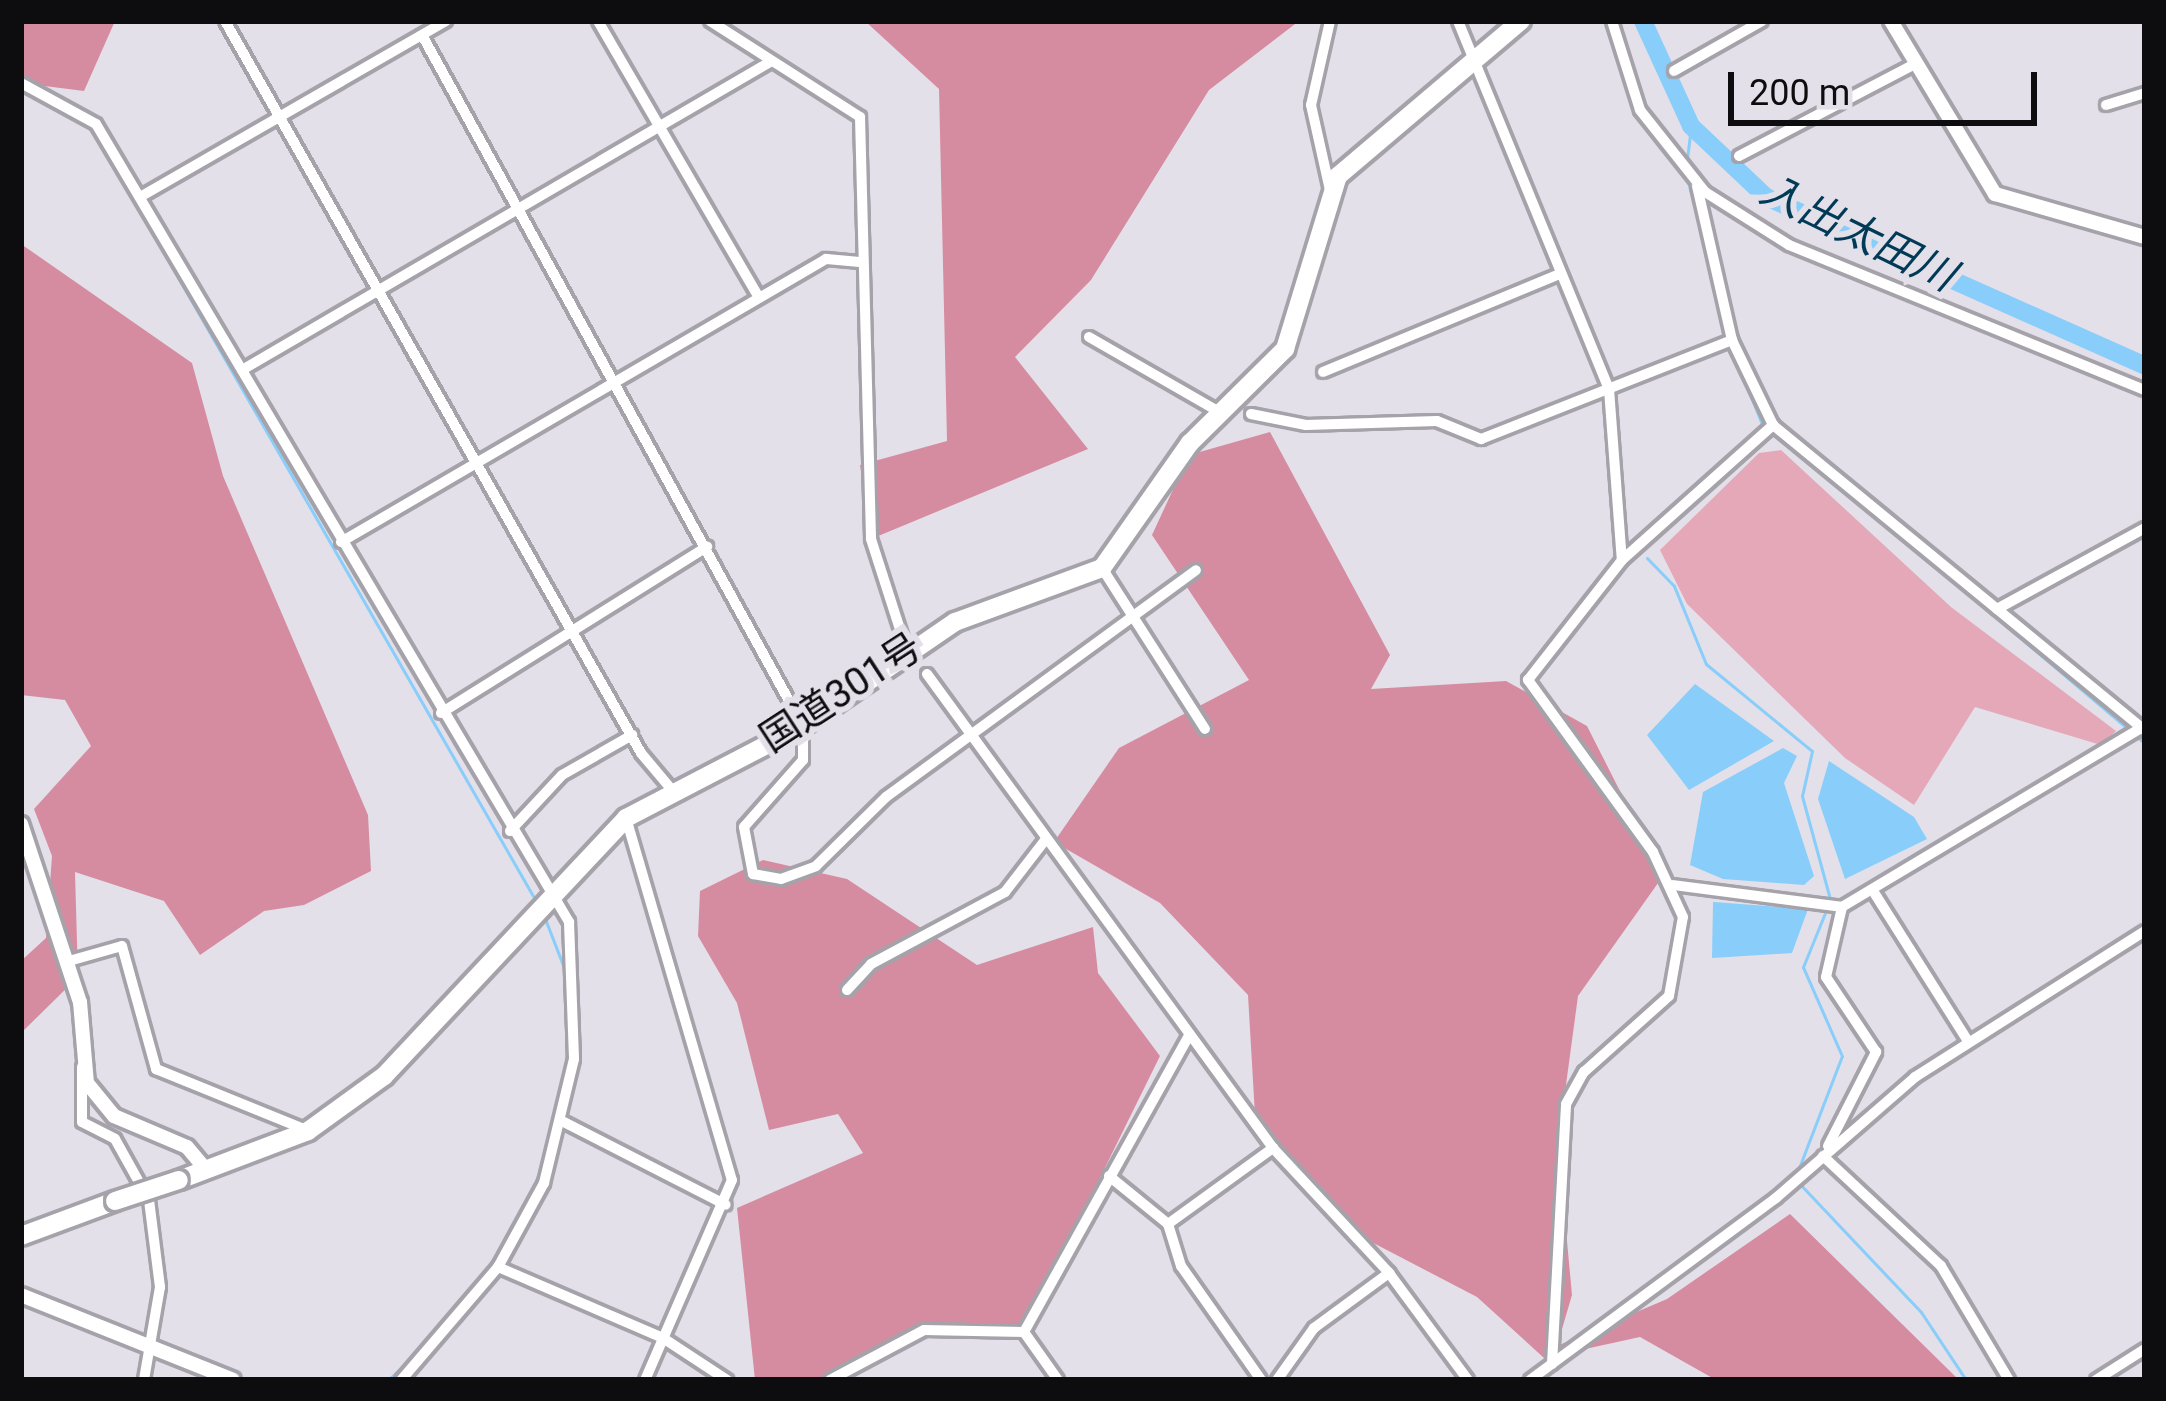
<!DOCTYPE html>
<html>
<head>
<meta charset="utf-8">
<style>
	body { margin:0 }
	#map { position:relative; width:2166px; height:1401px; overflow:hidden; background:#e3e0e9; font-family:Roboto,"Noto Sans JP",sans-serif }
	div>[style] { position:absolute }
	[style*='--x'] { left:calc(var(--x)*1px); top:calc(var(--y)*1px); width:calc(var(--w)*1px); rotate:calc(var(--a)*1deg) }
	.green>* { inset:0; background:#e4a8b8 }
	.forest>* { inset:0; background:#d68ca0 }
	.water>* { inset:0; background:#89cdfa }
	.stream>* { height:3px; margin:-1.5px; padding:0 1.5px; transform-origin:1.5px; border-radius:1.5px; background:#89cdfa }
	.river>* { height:18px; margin:-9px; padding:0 9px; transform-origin:9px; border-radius:9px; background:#89cdfa }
	.roads { filter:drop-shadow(3px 0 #a5a2aa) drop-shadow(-3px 0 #a5a2aa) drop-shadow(0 3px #a5a2aa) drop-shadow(0 -3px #a5a2aa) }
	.street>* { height:10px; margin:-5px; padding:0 5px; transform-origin:5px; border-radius:5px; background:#fff }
	.secondary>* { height:14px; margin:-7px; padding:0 7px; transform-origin:7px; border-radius:7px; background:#fff }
	.highway>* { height:18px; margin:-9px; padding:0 9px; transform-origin:9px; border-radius:9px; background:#fff }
	.bridges { filter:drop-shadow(3px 0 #a5a2aa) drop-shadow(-3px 0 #a5a2aa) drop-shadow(0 3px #a5a2aa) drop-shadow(0 -3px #a5a2aa) }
	.highway-bridge>* { height:18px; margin:-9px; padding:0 9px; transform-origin:9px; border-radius:9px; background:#fff }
	span { translate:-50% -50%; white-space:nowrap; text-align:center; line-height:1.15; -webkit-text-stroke:12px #e3e0e9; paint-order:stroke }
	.street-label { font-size:39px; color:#0d0c0f }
	.water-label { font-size:42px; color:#003a57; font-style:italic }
	.frame { position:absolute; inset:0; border:24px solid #0d0c0f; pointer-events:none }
	.scale { position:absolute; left:1728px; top:72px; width:309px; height:54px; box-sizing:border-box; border:6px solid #0d0c0f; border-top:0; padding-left:15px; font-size:36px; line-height:42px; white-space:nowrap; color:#0d0c0f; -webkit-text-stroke:9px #e3e0e9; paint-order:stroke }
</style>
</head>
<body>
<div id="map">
	<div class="green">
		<div style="clip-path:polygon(1781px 450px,1951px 607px,2116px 731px,2101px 745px,1975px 707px,1914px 805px,1845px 758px,1687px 604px,1660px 550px,1759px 453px)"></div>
	</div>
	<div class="forest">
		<div style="clip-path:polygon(21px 21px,115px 21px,84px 91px,21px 83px)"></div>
		<div style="clip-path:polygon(865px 21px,1299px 21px,1209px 90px,1091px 280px,1015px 357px,1088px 449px,871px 539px,860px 465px,947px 441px,939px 89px)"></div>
		<div style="clip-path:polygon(21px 244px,192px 363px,223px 476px,368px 815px,371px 871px,304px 905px,264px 911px,200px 955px,164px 901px,75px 872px,78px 977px,21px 1033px,21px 961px,46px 938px,52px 856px,34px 809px,91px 746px,65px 700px,21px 695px)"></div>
		<div style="clip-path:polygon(1270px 432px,1390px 655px,1371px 689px,1506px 681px,1587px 726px,1663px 876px,1578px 996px,1558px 1144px,1572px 1295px,1557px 1346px,1667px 1299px,1790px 1214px,1959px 1380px,1716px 1380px,1640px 1337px,1544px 1358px,1477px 1297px,1335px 1223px,1255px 1115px,1248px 995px,1160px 903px,1054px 842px,1119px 748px,1249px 680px,1152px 535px,1189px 455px)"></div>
		<div style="clip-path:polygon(763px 860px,847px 879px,977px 965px,1093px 927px,1098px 973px,1160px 1056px,1024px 1332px,924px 1330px,834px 1380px,755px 1380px,737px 1208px,863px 1153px,838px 1114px,769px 1130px,737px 1003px,698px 936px,700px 891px)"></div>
	</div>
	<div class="water">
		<div style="clip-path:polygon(1695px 684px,1774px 741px,1689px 790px,1647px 735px)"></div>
		<div style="clip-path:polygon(1783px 748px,1797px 756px,1784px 783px,1814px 876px,1804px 885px,1723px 879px,1690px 865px,1703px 792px)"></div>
		<div style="clip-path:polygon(1829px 761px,1914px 817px,1927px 839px,1845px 879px,1818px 799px)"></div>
		<div style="clip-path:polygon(1713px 902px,1714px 902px,1808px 909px,1792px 953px,1712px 958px)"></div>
	</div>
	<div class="stream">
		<div style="--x:94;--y:131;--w:882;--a:60.15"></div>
		<div style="--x:1687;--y:159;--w:33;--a:-83"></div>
		<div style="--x:1688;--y:181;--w:110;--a:75.8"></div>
		<div style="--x:1734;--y:355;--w:80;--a:67.9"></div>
		<div style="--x:1898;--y:534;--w:303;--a:40.3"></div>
		<div style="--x:1647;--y:558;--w:39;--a:46"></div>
		<div style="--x:1674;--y:586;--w:84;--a:67.7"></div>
		<div style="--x:1706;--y:664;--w:137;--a:39.4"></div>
		<div style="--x:1812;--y:751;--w:46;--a:102.5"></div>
		<div style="--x:1802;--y:796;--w:107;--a:74.8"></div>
		<div style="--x:2136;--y:736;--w:11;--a:38"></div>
		<div style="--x:544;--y:916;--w:61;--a:68.9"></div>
		<div style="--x:566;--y:1069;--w:62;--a:-89.1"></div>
		<div style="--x:1797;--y:1173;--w:125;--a:-69"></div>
		<div style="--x:1842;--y:1056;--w:97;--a:-113.7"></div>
		<div style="--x:1803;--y:967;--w:64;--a:-67.9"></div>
		<div style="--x:1798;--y:1182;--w:179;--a:46.6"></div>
		<div style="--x:1921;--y:1312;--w:82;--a:56.5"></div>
		<div style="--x:531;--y:1196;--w:51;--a:-71.6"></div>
		<div style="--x:388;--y:1380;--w:45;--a:-43.2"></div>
	</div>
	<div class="river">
		<div style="--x:1643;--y:21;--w:115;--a:65.4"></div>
		<div style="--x:1691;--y:126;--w:103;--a:43.4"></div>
		<div style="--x:1766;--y:197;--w:415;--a:24"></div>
	</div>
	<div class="roads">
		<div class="street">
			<div style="--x:225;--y:21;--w:842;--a:60.39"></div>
			<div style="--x:641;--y:753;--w:48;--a:50"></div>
			<div style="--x:598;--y:21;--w:320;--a:59.8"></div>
			<div style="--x:710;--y:21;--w:178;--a:32.6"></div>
			<div style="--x:860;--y:117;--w:422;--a:88.5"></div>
			<div style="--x:871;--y:539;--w:114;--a:72.2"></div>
			<div style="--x:1330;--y:21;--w:86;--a:102.7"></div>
			<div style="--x:1311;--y:105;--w:87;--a:77.4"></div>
			<div style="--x:1458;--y:21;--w:398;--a:67.7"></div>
			<div style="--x:1609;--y:389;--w:171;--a:85.7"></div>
			<div style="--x:1612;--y:21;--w:93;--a:72.5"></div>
			<div style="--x:1640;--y:110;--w:105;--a:51.6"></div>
			<div style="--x:1705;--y:192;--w:99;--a:32.2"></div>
			<div style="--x:1789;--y:245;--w:384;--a:22.2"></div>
			<div style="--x:422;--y:35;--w:789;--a:61.13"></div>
			<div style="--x:803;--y:726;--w:34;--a:90"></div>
			<div style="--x:803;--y:760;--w:89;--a:131.4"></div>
			<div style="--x:744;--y:827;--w:48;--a:79.2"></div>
			<div style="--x:753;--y:874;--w:28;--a:10"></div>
			<div style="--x:781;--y:879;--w:37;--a:-20"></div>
			<div style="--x:816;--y:866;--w:98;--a:-44.6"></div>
			<div style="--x:886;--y:797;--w:384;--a:-36.2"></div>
			<div style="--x:1674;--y:71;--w:101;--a:-29.6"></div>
			<div style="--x:21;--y:83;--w:85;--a:28.7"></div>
			<div style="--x:96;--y:124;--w:928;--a:59.34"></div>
			<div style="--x:569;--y:922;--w:137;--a:87.9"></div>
			<div style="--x:574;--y:1059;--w:128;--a:103.6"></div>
			<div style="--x:544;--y:1183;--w:96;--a:118.7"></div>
			<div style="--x:498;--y:1267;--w:149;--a:130.6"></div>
			<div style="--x:2106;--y:105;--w:41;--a:-17.1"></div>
			<div style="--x:1739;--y:156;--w:199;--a:-27.6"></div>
			<div style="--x:140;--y:197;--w:353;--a:-29.9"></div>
			<div style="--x:1089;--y:337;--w:152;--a:29.9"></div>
			<div style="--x:242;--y:370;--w:611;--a:-30.26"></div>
			<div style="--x:1323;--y:372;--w:256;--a:-22.5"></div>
			<div style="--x:1251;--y:414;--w:56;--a:11.3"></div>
			<div style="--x:1306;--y:425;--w:131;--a:-1.7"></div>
			<div style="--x:1437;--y:421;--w:48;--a:22.2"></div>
			<div style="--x:1481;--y:439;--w:270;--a:-21.5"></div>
			<div style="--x:1773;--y:425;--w:482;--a:39.4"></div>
			<div style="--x:341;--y:542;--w:562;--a:-30.26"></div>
			<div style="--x:826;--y:259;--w:37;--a:5"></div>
			<div style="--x:1102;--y:568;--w:191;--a:57.4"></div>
			<div style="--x:1997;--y:609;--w:169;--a:-28.7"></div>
			<div style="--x:927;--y:674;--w:587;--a:53.87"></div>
			<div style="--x:1273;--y:1148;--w:171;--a:47.1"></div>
			<div style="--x:1389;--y:1273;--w:133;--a:53.6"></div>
			<div style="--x:441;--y:713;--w:314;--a:-32"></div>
			<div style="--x:626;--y:818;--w:377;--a:73.7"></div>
			<div style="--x:732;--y:1180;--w:218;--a:113.5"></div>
			<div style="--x:510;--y:831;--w:76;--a:-47.1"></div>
			<div style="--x:562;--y:775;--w:81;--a:-29.7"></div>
			<div style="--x:1673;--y:885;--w:170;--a:7.4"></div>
			<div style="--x:1842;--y:907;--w:353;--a:-30.9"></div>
			<div style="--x:1875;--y:894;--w:174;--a:57.7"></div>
			<div style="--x:69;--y:961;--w:55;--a:-15.8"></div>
			<div style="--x:122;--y:946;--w:128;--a:74.5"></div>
			<div style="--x:156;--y:1069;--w:162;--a:22.1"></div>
			<div style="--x:847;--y:990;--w:35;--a:-47"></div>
			<div style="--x:871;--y:964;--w:152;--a:-28.2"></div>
			<div style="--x:1005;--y:892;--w:67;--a:-52.3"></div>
			<div style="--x:82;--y:1067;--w:55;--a:90"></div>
			<div style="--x:82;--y:1122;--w:37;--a:27"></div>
			<div style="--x:115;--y:1139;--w:70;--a:60.9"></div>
			<div style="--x:149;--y:1200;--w:88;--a:82.8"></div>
			<div style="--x:160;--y:1287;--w:94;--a:99.8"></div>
			<div style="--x:560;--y:1120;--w:186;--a:27.1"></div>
			<div style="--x:1828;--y:1146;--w:106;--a:-62.9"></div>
			<div style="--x:1876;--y:1052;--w:90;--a:-123.7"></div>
			<div style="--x:1826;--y:977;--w:72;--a:-77.1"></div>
			<div style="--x:1823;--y:1156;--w:161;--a:43"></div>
			<div style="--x:1941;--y:1266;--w:133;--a:59.2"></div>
			<div style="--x:1109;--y:1176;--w:76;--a:39.1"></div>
			<div style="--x:1168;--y:1224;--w:44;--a:72.8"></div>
			<div style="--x:1181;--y:1266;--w:139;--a:54.9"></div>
			<div style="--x:1168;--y:1224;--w:130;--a:-35.9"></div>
			<div style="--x:498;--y:1267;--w:180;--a:23.3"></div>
			<div style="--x:663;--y:1338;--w:77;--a:33.3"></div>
			<div style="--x:1024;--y:1332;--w:59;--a:54.7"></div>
			<div style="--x:1552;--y:1364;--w:260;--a:-86.9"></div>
			<div style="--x:1566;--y:1104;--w:37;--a:-61"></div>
			<div style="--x:1584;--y:1072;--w:114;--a:-41.8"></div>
			<div style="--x:1669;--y:996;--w:80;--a:-80"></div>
			<div style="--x:1683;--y:917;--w:72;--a:-114.8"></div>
			<div style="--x:1653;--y:852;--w:213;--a:-126"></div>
			<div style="--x:1528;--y:680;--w:152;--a:-51.9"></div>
			<div style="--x:1622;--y:560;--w:203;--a:-41.8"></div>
			<div style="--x:1773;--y:425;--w:94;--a:-115.8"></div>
			<div style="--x:1732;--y:340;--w:158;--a:-102.8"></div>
			<div style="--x:830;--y:1380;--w:106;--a:-28"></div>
			<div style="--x:924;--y:1330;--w:100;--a:1.1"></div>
			<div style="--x:1024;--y:1332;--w:340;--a:-60.9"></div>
			<div style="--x:1277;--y:1380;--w:64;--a:-54.6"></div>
			<div style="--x:1314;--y:1328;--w:93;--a:-36.3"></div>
			<div style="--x:1530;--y:1380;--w:306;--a:-36.5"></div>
			<div style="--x:1776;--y:1198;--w:184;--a:-41"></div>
			<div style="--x:1915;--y:1077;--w:272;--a:-32.4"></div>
			<div style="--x:2096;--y:1380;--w:58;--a:-32.3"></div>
		</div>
		<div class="secondary">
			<div style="--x:1891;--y:21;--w:202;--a:59"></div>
			<div style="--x:1995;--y:194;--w:156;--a:16"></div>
			<div style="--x:21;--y:824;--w:188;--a:71.7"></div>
			<div style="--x:80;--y:1002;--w:81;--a:85.1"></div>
			<div style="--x:87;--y:1083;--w:43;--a:50.7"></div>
			<div style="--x:114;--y:1116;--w:79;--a:23"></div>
			<div style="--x:187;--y:1147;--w:30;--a:50"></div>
			<div style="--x:21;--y:1295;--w:228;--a:21.8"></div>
		</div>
		<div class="highway">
			<div style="--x:179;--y:1180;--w:138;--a:-20.8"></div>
			<div style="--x:308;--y:1131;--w:94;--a:-35.9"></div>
			<div style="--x:384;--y:1076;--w:354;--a:-46.8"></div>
			<div style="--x:626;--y:818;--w:199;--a:-27.5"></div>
			<div style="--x:803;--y:726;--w:184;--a:-34.4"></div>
			<div style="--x:955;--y:622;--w:157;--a:-20.2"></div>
			<div style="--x:1102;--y:568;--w:153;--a:-54.9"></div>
			<div style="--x:1190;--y:443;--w:134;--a:-44.7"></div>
			<div style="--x:1285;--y:349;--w:181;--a:-73"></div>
			<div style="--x:1338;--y:176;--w:240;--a:-40.3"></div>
			<div style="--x:21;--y:1236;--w:100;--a:-20.4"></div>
		</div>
	</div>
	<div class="bridges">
		<div class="highway-bridge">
			<div style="--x:115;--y:1201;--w:67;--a:-18.2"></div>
		</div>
	</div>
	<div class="street-label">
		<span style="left:841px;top:693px;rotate:-33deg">国道301号</span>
	</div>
	<div class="water-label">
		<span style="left:1858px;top:233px;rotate:26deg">入出太田川</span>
	</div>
	<div class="frame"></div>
	<div class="scale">200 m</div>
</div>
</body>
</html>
